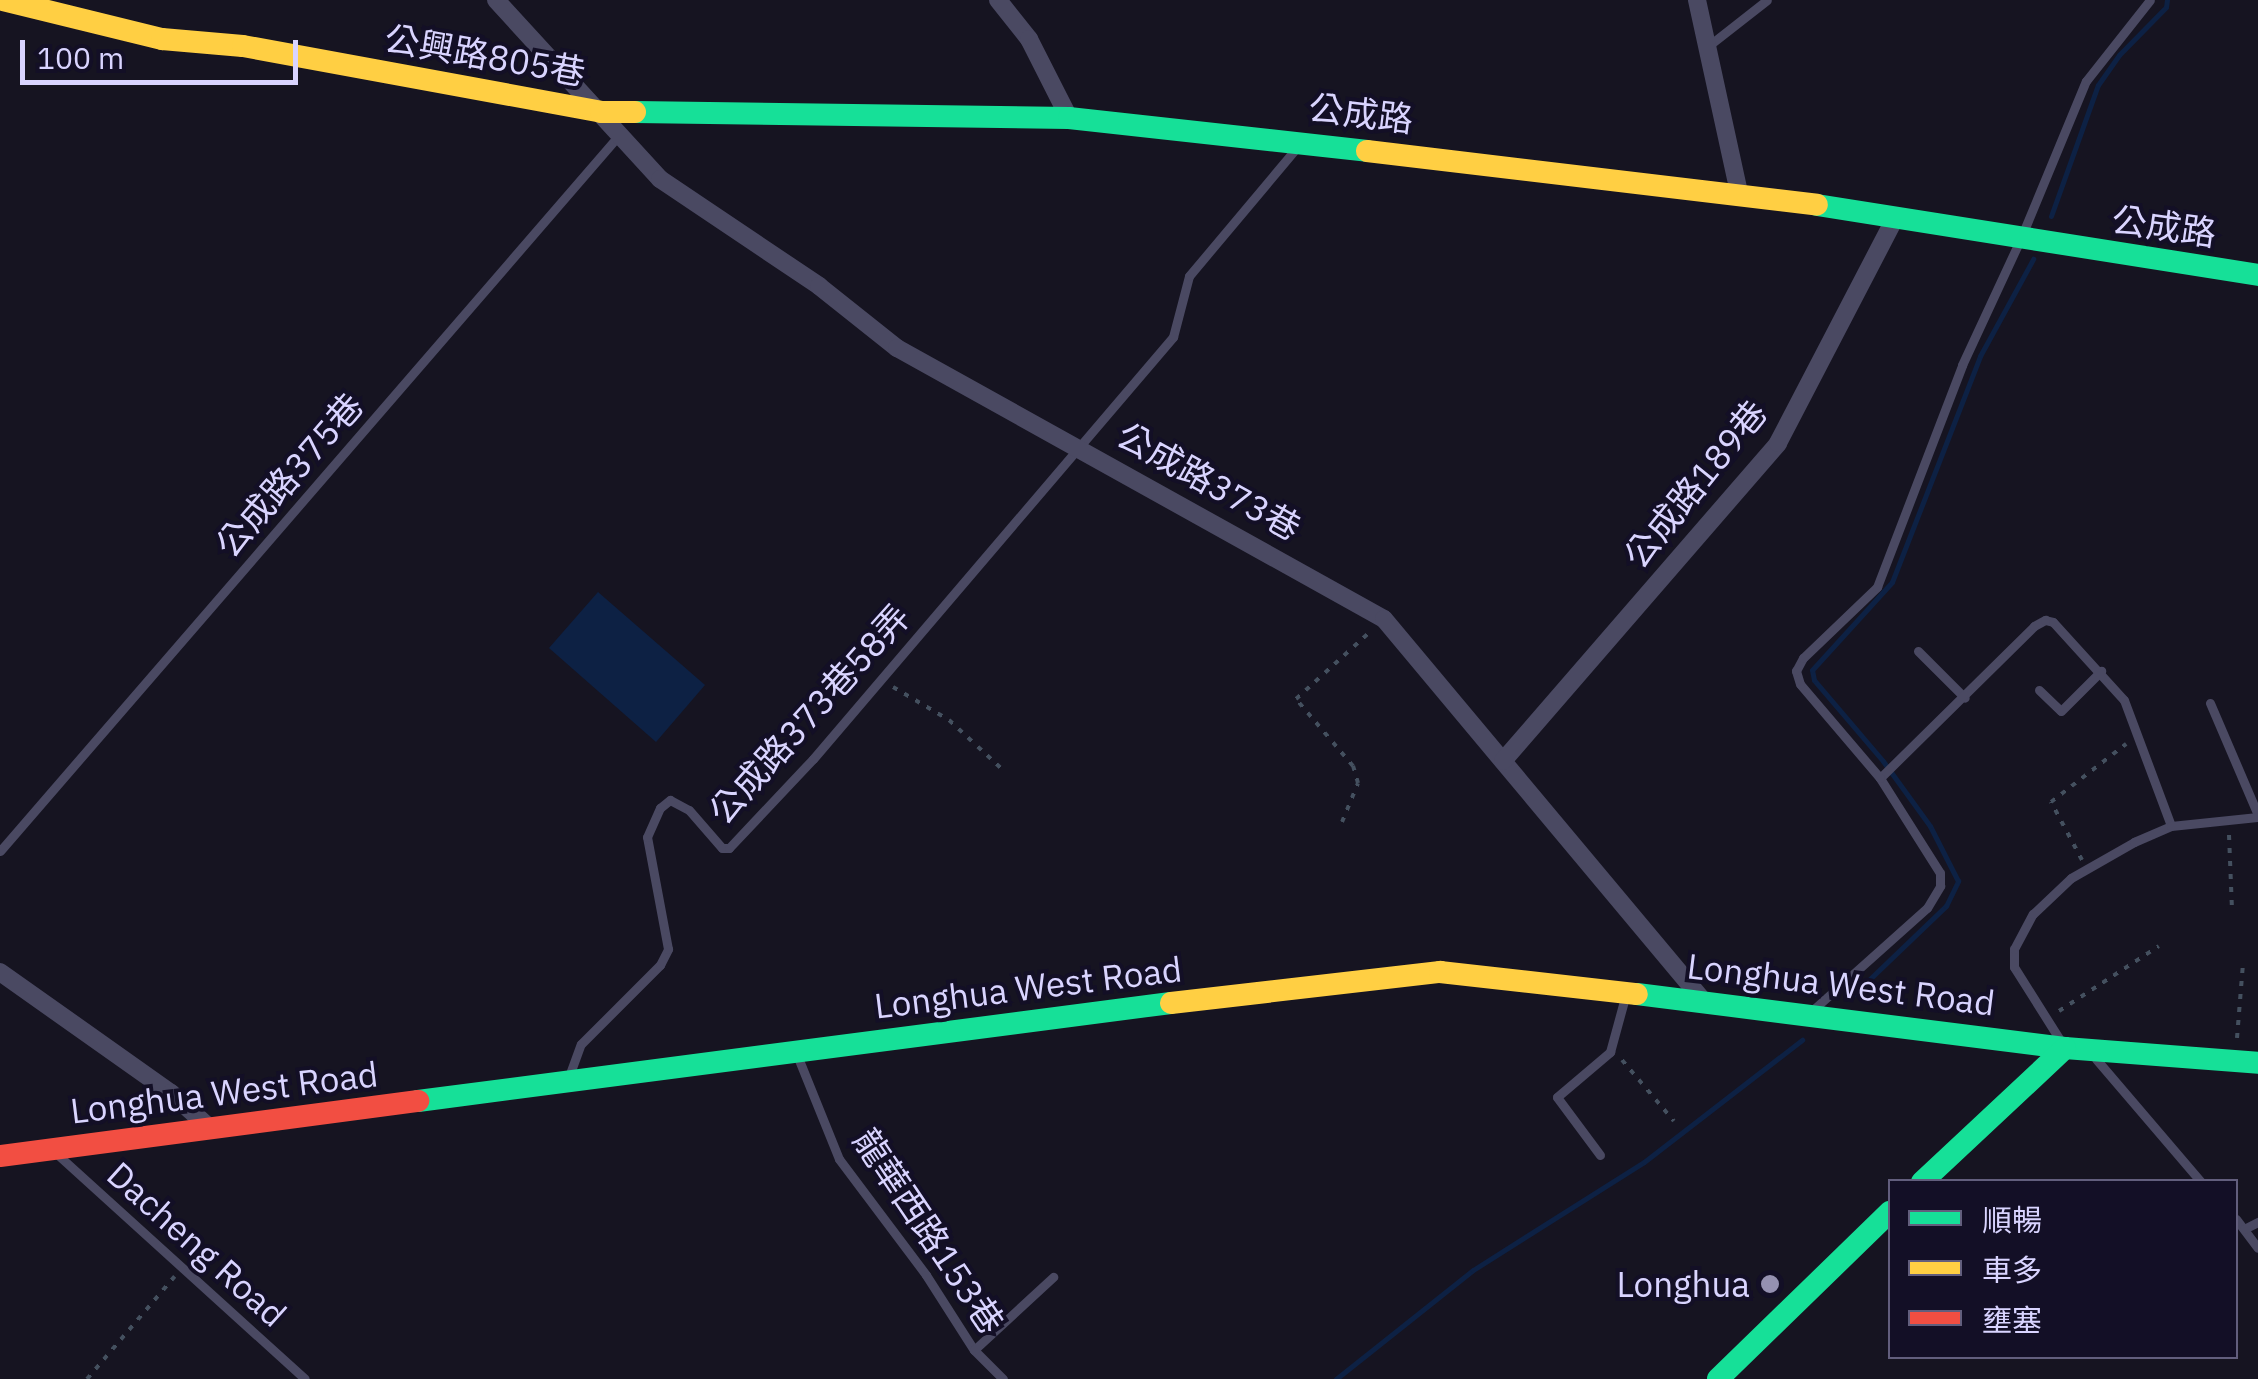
<!DOCTYPE html>
<html>
<head>
<meta charset="utf-8">
<style>
	body { margin:0 }
	#map { position:relative; width:2258px; height:1379px; overflow:hidden; background:#161421; font-family:"IBM Plex Sans","Noto Sans TC",sans-serif }
	div>[style] { position:absolute }
	[style*='--x'] { left:calc(var(--x)*1px); top:calc(var(--y)*1px); width:calc(var(--w)*1px); rotate:calc(var(--a)*1deg) }
	.water>* { inset:0; background:#0d2144 }
	.stream>* { height:5px; margin:-2.5px; padding:0 2.5px; transform-origin:2.5px; border-radius:2.5px; background:#0d2144 }
	.path>* { height:4px; margin-top:-2px; transform-origin:0; background:repeating-linear-gradient(90deg,#44505f 0 5px,transparent 0 13px) }
	.lane>* { height:9px; margin:-4.5px; padding:0 4.5px; transform-origin:4.5px; border-radius:4.5px; background:#4a4962 }
	.street>* { height:18px; margin:-9px; padding:0 9px; transform-origin:9px; border-radius:9px; background:#4a4962 }
	.fast>* { height:22px; margin:-11px; padding:0 11px; transform-origin:11px; border-radius:11px; background:#16e098 }
	.slow>* { height:22px; margin:-11px; padding:0 11px; transform-origin:11px; border-radius:11px; background:#ffcf43 }
	.jam>* { height:22px; margin:-11px; padding:0 11px; transform-origin:11px; border-radius:11px; background:#f24e42 }
	.dots>* { width:28px; height:28px; translate:-50% -50%; box-sizing:border-box; border:5px solid #130f26; border-radius:50% }
	span { translate:-50% -50%; white-space:nowrap; text-align:center; line-height:1.15; -webkit-text-stroke:8px #130f26; paint-order:stroke }
	.street-label { font-size:35px; color:#d9d4ff }
	.poi-label { font-size:35px; color:#d9d4ff }
	.right { translate:-100% -50%; text-align:right }
	.legend { position:absolute; left:1888px; top:1179px; width:350px; height:180px; box-sizing:border-box; background:#130f26; border:2px solid #625e7d; margin:0; padding:12px 18px; list-style:none; font-size:30px; color:#d9d4ff }
	.legend li { display:flex; align-items:center; gap:20px; height:50px }
	.legend b { width:50px; border:2px solid #625e7d }
	.scale { position:absolute; left:20px; top:40px; width:278px; height:45px; box-sizing:border-box; border:5px solid #d9d4ff; border-top:0; padding-left:12px; font-size:30px; line-height:35px; white-space:nowrap; color:#d9d4ff; -webkit-text-stroke:8px #130f26; paint-order:stroke }
</style>
</head>
<body>
<div id="map">
	<div class="water">
		<div style="clip-path:polygon(598px 592px,705px 685px,656px 742px,549px 648px)"></div>
	</div>
	<div class="stream">
		<div style="--x:2051;--y:216;--w:139;--a:-70.3"></div>
		<div style="--x:2098;--y:85;--w:37;--a:-55"></div>
		<div style="--x:2119;--y:55;--w:67;--a:-45.6"></div>
		<div style="--x:2166;--y:7;--w:7;--a:-82"></div>
		<div style="--x:1851;--y:997;--w:132;--a:-43.8"></div>
		<div style="--x:1946;--y:906;--w:28;--a:-64"></div>
		<div style="--x:1958;--y:881;--w:62;--a:-117"></div>
		<div style="--x:1930;--y:826;--w:80;--a:-125.9"></div>
		<div style="--x:1883;--y:761;--w:106;--a:-130.4"></div>
		<div style="--x:1814;--y:680;--w:10;--a:-101"></div>
		<div style="--x:1812;--y:670;--w:119;--a:-47.7"></div>
		<div style="--x:1892;--y:582;--w:243;--a:-68.7"></div>
		<div style="--x:1980;--y:356;--w:111;--a:-61.3"></div>
		<div style="--x:1336;--y:1379;--w:175;--a:-38.5"></div>
		<div style="--x:1473;--y:1270;--w:202;--a:-32.3"></div>
		<div style="--x:1644;--y:1162;--w:200;--a:-37.7"></div>
	</div>
	<div class="path">
		<div style="--x:893;--y:687;--w:65;--a:30.5"></div>
		<div style="--x:949;--y:720;--w:72;--a:42.8"></div>
		<div style="--x:1342;--y:822;--w:42;--a:-67.7"></div>
		<div style="--x:1358;--y:783;--w:18;--a:-106"></div>
		<div style="--x:1353;--y:766;--w:88;--a:-130.4"></div>
		<div style="--x:1296;--y:699;--w:100;--a:-42.2"></div>
		<div style="--x:2229;--y:835;--w:75;--a:87.7"></div>
		<div style="--x:2082;--y:860;--w:66;--a:-118.1"></div>
		<div style="--x:2051;--y:802;--w:95;--a:-37.7"></div>
		<div style="--x:2059;--y:1011;--w:119;--a:-33"></div>
		<div style="--x:2237;--y:1038;--w:75;--a:-85.4"></div>
		<div style="--x:1622;--y:1060;--w:80;--a:49.6"></div>
		<div style="--x:87;--y:1379;--w:135;--a:-49.5"></div>
	</div>
	<div class="lane">
		<div style="--x:1707;--y:47;--w:76;--a:-38.1"></div>
		<div style="--x:1918;--y:651;--w:66;--a:45"></div>
		<div style="--x:2039;--y:690;--w:30;--a:44"></div>
		<div style="--x:2061;--y:711;--w:57;--a:-45"></div>
		<div style="--x:2210;--y:703;--w:122;--a:66.8"></div>
		<div style="--x:1880;--y:778;--w:216;--a:-44.6"></div>
		<div style="--x:2034;--y:626;--w:13;--a:-29"></div>
		<div style="--x:2045;--y:620;--w:8;--a:14"></div>
		<div style="--x:2053;--y:622;--w:105;--a:47.7"></div>
		<div style="--x:2124;--y:700;--w:134;--a:69.5"></div>
		<div style="--x:0;--y:851;--w:948;--a:-49.15"></div>
		<div style="--x:1815;--y:1008;--w:150;--a:-41.8"></div>
		<div style="--x:1927;--y:908;--w:26;--a:-59"></div>
		<div style="--x:1940;--y:886;--w:13;--a:-90"></div>
		<div style="--x:1940;--y:873;--w:112;--a:-122.3"></div>
		<div style="--x:1880;--y:778;--w:123;--a:-130.4"></div>
		<div style="--x:1800;--y:684;--w:14;--a:-107"></div>
		<div style="--x:1796;--y:671;--w:15;--a:-62"></div>
		<div style="--x:1803;--y:658;--w:103;--a:-43.8"></div>
		<div style="--x:1877;--y:587;--w:238;--a:-69"></div>
		<div style="--x:1962;--y:365;--w:138;--a:-65.1"></div>
		<div style="--x:2020;--y:240;--w:172;--a:-67.5"></div>
		<div style="--x:2086;--y:81;--w:103;--a:-51.7"></div>
		<div style="--x:2060;--y:1040;--w:86;--a:-122.2"></div>
		<div style="--x:2014;--y:967;--w:18;--a:-90"></div>
		<div style="--x:2014;--y:949;--w:40;--a:-62"></div>
		<div style="--x:2033;--y:914;--w:52;--a:-43.5"></div>
		<div style="--x:2071;--y:878;--w:73;--a:-29.7"></div>
		<div style="--x:2134;--y:842;--w:40;--a:-23.4"></div>
		<div style="--x:2171;--y:826;--w:87;--a:-5.9"></div>
		<div style="--x:797;--y:1055;--w:112;--a:68"></div>
		<div style="--x:839;--y:1159;--w:145;--a:53.1"></div>
		<div style="--x:926;--y:1275;--w:89;--a:57.4"></div>
		<div style="--x:974;--y:1350;--w:41;--a:45"></div>
		<div style="--x:2096;--y:1059;--w:162;--a:49.5"></div>
		<div style="--x:568;--y:1079;--w:37;--a:-70"></div>
		<div style="--x:581;--y:1044;--w:112;--a:-45"></div>
		<div style="--x:660;--y:965;--w:18;--a:-63"></div>
		<div style="--x:668;--y:949;--w:114;--a:-100.6"></div>
		<div style="--x:647;--y:837;--w:32;--a:-66"></div>
		<div style="--x:660;--y:808;--w:13;--a:-39"></div>
		<div style="--x:670;--y:800;--w:21;--a:28"></div>
		<div style="--x:689;--y:810;--w:50;--a:49"></div>
		<div style="--x:722;--y:848;--w:7;--a:0"></div>
		<div style="--x:729;--y:848;--w:122;--a:-46.7"></div>
		<div style="--x:813;--y:759;--w:555;--a:-49.53"></div>
		<div style="--x:1173;--y:337;--w:63;--a:-75.3"></div>
		<div style="--x:1189;--y:276;--w:163;--a:-50"></div>
		<div style="--x:58;--y:1155;--w:333;--a:42.2"></div>
		<div style="--x:1600;--y:1155;--w:72;--a:-126.6"></div>
		<div style="--x:1557;--y:1097;--w:70;--a:-40.3"></div>
		<div style="--x:1610;--y:1052;--w:57;--a:-74.7"></div>
		<div style="--x:2236;--y:1219;--w:36;--a:53"></div>
		<div style="--x:2244;--y:1229;--w:16;--a:-27"></div>
		<div style="--x:974;--y:1350;--w:108;--a:-42.7"></div>
	</div>
	<div class="street">
		<div style="--x:496;--y:0;--w:243;--a:47.5"></div>
		<div style="--x:660;--y:179;--w:192;--a:33.9"></div>
		<div style="--x:819;--y:286;--w:100;--a:38.5"></div>
		<div style="--x:897;--y:348;--w:557;--a:29.09"></div>
		<div style="--x:1384;--y:619;--w:498;--a:50.1"></div>
		<div style="--x:998;--y:0;--w:50;--a:51.5"></div>
		<div style="--x:1029;--y:39;--w:89;--a:63.1"></div>
		<div style="--x:1697;--y:0;--w:198;--a:77.7"></div>
		<div style="--x:1503;--y:761;--w:420;--a:-49.1"></div>
		<div style="--x:1778;--y:443;--w:254;--a:-62.5"></div>
		<div style="--x:0;--y:972;--w:209;--a:35.3"></div>
		<div style="--x:171;--y:1093;--w:54;--a:42"></div>
	</div>
	<div class="fast">
		<div style="--x:635;--y:112;--w:434;--a:0.8"></div>
		<div style="--x:1069;--y:118;--w:300;--a:6.3"></div>
		<div style="--x:1817;--y:205;--w:447;--a:9"></div>
		<div style="--x:1637;--y:994;--w:431;--a:7.2"></div>
		<div style="--x:2065;--y:1048;--w:194;--a:4.4"></div>
		<div style="--x:418;--y:1101;--w:759;--a:-7.42"></div>
		<div style="--x:1922;--y:1182;--w:196;--a:-43.1"></div>
		<div style="--x:1718;--y:1379;--w:240;--a:-44.2"></div>
	</div>
	<div class="slow">
		<div style="--x:3;--y:0;--w:164;--a:13.8"></div>
		<div style="--x:162;--y:39;--w:81;--a:4.9"></div>
		<div style="--x:243;--y:46;--w:364;--a:10.4"></div>
		<div style="--x:601;--y:112;--w:34;--a:0"></div>
		<div style="--x:1367;--y:151;--w:453;--a:6.8"></div>
		<div style="--x:1171;--y:1003;--w:271;--a:-6.6"></div>
		<div style="--x:1440;--y:972;--w:198;--a:6.4"></div>
	</div>
	<div class="jam">
		<div style="--x:0;--y:1156;--w:422;--a:-7.5"></div>
	</div>
	<div class="dots">
		<div style="left:1770px;top:1284px;background:#9591b1"></div>
	</div>
	<div class="street-label">
		<span style="left:485px;top:55px;rotate:10deg">公興路805巷</span>
		<span style="left:1361px;top:113px;rotate:7deg">公成路</span>
		<span style="left:2164px;top:226px;rotate:8deg">公成路</span>
		<span style="left:289px;top:475px;rotate:-49deg">公成路375巷</span>
		<span style="left:1209px;top:481px;rotate:29deg">公成路373巷</span>
		<span style="left:1695px;top:484px;rotate:-51deg">公成路189巷</span>
		<span style="left:809px;top:714px;rotate:-48deg">公成路373巷58弄</span>
		<span style="left:1841px;top:984px;rotate:7deg">Longhua West Road</span>
		<span style="left:1028px;top:987px;rotate:-7deg">Longhua West Road</span>
		<span style="left:224px;top:1092px;rotate:-7deg">Longhua West Road</span>
		<span style="left:929px;top:1231px;rotate:56deg">龍華西路153巷</span>
		<span style="left:197px;top:1244px;rotate:42deg">Dacheng Road</span>
	</div>
	<div class="poi-label">
		<span class="right" style="left:1750px;top:1284px">Longhua</span>
	</div>
	<ul class="legend">
	<li><b style="height:12px;background:#16e098"></b>順暢</li>
	<li><b style="height:12px;background:#ffcf43"></b>車多</li>
	<li><b style="height:12px;background:#f24e42"></b>壅塞</li>
	</ul>
	<div class="scale">100 m</div>
</div>
</body>
</html>
